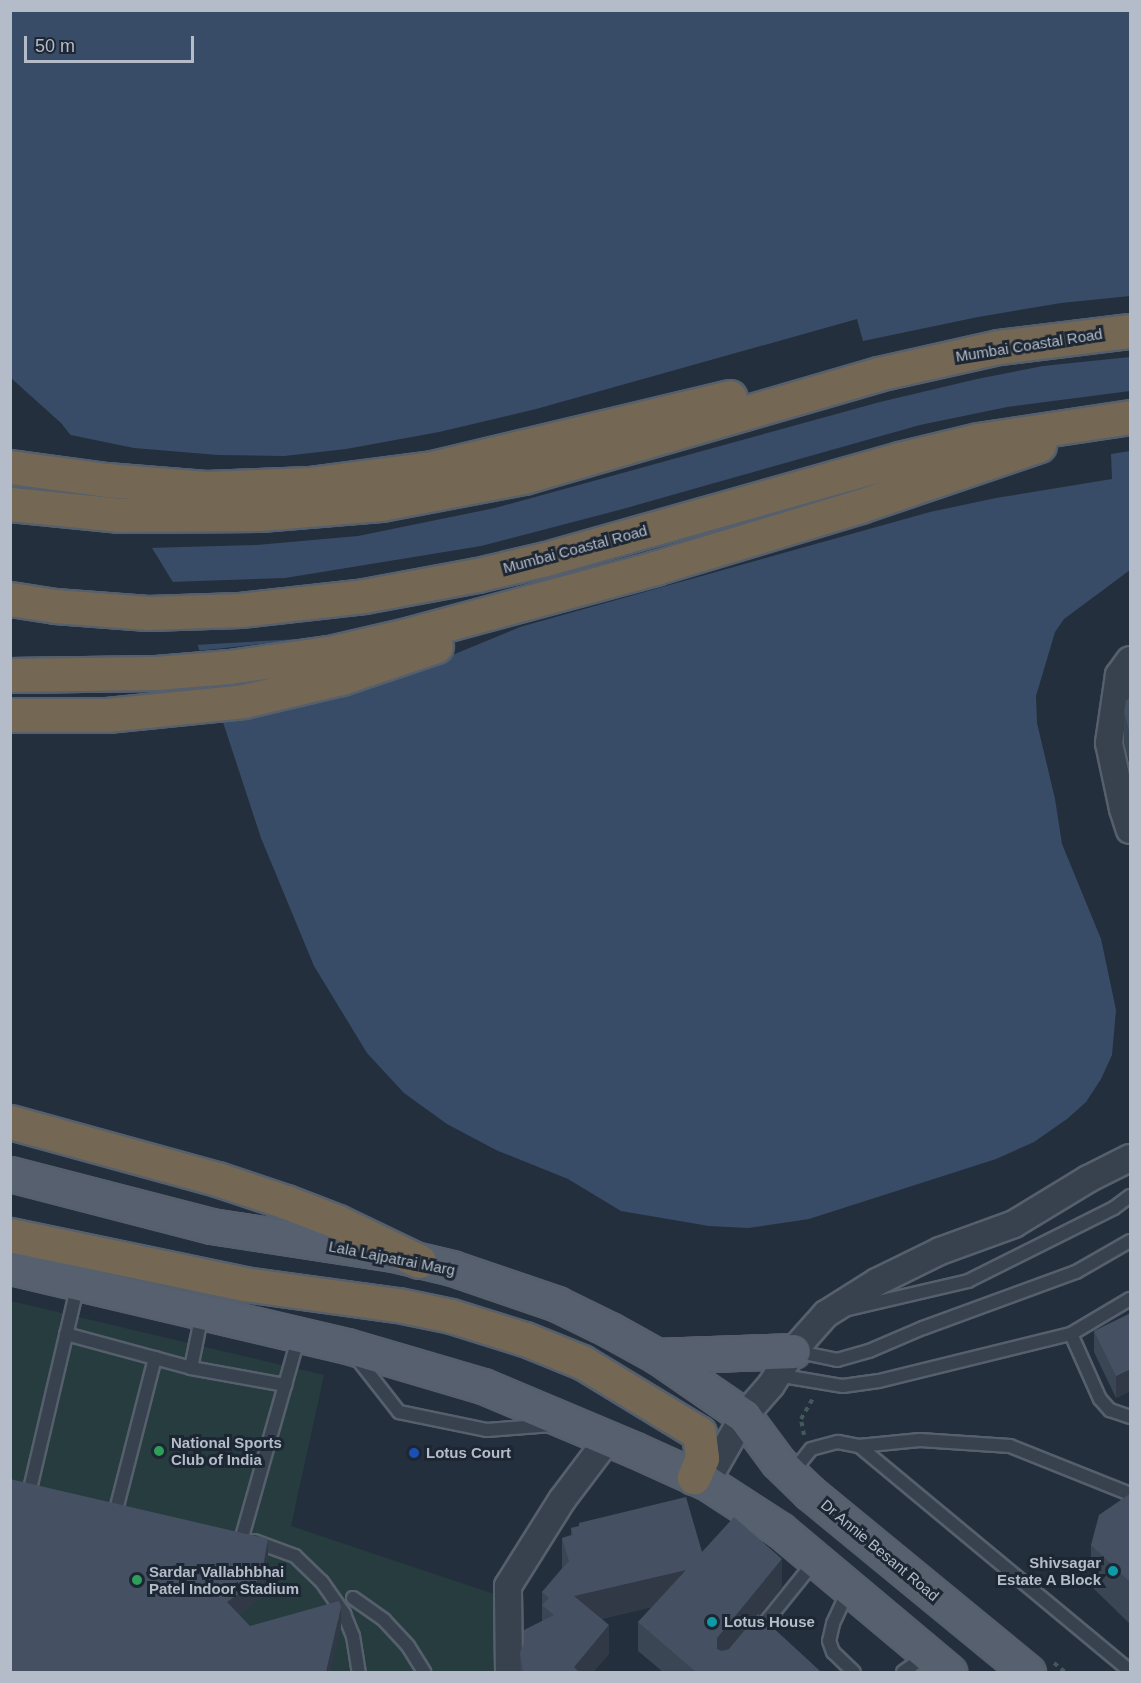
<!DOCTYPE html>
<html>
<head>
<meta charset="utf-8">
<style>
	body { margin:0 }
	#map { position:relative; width:1141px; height:1683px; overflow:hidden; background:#242f3e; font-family:Arial,sans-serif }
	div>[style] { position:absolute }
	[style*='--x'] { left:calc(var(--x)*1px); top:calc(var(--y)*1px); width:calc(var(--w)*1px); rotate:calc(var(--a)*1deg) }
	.green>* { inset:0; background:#263c3f }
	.water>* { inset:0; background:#394c67 }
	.pier>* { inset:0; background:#242f3e }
	.path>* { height:4px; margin-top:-2px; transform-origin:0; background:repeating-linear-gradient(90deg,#44595c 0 4.5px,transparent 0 9px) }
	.roads { filter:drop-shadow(2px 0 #565f6c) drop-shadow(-2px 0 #565f6c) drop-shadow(0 2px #565f6c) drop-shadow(0 -2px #565f6c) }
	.lane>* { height:12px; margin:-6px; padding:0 6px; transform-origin:6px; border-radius:6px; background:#38414e }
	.street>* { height:26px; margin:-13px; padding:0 13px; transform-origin:13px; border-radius:13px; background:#38414e }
	.primary>* { height:33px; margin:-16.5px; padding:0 16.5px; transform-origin:16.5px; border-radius:16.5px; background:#56606e }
	.highway>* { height:33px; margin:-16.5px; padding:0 16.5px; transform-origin:16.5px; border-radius:16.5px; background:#746855 }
	.wall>* { inset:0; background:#3b4654 }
	.shaded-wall>* { inset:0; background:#303945 }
	.building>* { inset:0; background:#455162 }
	.dots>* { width:16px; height:16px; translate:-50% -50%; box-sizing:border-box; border:3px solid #1d2633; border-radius:50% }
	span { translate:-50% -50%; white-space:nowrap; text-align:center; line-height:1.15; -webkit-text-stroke:6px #1d2633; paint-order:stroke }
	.street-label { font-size:15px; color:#b4bcc9 }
	.poi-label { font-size:15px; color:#b4bcc9; font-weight:700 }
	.left { translate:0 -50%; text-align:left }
	.right { translate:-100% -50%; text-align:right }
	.frame { position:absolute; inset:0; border:12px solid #b4bcc9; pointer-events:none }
	.scale { position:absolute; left:24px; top:36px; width:170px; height:27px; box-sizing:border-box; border:3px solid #b4bcc9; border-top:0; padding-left:8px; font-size:18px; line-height:21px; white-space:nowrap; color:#b4bcc9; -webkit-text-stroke:4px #1d2633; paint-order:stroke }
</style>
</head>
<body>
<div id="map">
	<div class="green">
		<div style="clip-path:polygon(11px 1301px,324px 1375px,291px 1526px,509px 1599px,495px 1672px,11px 1672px)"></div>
	</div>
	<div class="water">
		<div style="clip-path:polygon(10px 11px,1130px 11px,1130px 570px,1064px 619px,1055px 632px,1036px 696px,1037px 723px,1055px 799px,1062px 844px,1101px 939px,1116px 1010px,1112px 1055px,1101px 1079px,1086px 1102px,1067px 1119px,1034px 1142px,996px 1159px,809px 1219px,748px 1228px,709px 1226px,621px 1211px,568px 1179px,496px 1150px,447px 1124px,404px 1093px,367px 1053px,314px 966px,261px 838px,182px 597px,124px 502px,61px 423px,11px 378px)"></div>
	</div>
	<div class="pier">
		<div style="clip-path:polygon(1130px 296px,1130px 357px,1043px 366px,977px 379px,880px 402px,495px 508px,358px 536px,257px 545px,148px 548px,121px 504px,66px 434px,134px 448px,218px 455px,284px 456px,346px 449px,439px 432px,536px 409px,857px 319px,863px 341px,978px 317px,1061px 303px)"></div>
		<div style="clip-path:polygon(1130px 391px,1130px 451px,1111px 454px,1112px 479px,996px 498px,930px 512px,520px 627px,416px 670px,256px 714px,220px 720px,197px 651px,316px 638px,195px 645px,179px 599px,169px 582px,285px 578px,481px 546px,619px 510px,920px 425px,1007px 407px)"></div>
	</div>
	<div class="path">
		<div style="--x:804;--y:1435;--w:16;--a:-101"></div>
		<div style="--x:801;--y:1419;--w:24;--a:-60"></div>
		<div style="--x:1054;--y:1663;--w:14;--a:39"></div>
	</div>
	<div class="roads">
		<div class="lane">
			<div style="--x:848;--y:1309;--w:123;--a:-13.1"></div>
			<div style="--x:968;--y:1281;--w:163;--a:-26.6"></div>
			<div style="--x:1114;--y:1208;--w:20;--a:-37"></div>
			<div style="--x:66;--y:1334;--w:130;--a:15.2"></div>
			<div style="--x:191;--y:1368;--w:96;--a:10.3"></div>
			<div style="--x:1071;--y:1334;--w:71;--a:66"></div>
			<div style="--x:1100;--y:1399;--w:15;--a:48"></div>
			<div style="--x:1110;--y:1410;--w:21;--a:19"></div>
			<div style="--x:794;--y:1351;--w:44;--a:11.8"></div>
			<div style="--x:837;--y:1360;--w:33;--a:-16"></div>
			<div style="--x:869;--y:1351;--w:59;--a:-23.1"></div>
			<div style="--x:923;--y:1328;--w:163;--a:-20.1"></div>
			<div style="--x:1076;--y:1272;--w:62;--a:-29.9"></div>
			<div style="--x:356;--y:1357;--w:70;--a:52"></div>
			<div style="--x:399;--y:1412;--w:90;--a:11.6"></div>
			<div style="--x:487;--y:1430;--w:65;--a:-4.4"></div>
			<div style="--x:191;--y:1368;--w:55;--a:-78.5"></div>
			<div style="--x:777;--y:1375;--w:67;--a:9.5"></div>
			<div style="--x:843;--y:1386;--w:36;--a:-8"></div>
			<div style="--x:879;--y:1381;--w:198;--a:-13.8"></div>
			<div style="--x:1071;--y:1334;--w:69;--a:-30.7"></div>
			<div style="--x:859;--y:1446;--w:61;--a:-5.6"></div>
			<div style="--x:920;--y:1440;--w:90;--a:3.8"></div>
			<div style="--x:1010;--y:1446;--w:129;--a:21.8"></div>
			<div style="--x:791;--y:1474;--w:32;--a:-51"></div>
			<div style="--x:811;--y:1449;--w:28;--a:-15"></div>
			<div style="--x:838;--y:1442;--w:21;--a:11"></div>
			<div style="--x:859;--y:1446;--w:352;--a:39.7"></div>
			<div style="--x:30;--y:1489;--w:210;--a:-76.8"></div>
			<div style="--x:116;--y:1510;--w:157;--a:-75.6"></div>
			<div style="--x:242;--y:1537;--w:209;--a:-74.2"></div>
			<div style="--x:254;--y:1541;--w:44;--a:20.1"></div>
			<div style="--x:295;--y:1556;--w:37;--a:44"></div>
			<div style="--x:322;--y:1582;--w:39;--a:55"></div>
			<div style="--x:344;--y:1614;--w:24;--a:68"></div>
			<div style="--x:353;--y:1636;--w:36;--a:81"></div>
			<div style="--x:849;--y:1589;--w:38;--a:115"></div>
			<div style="--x:833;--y:1624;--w:17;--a:103"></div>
			<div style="--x:829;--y:1641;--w:12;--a:70"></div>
			<div style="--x:833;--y:1652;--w:29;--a:44"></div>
			<div style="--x:353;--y:1598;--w:38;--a:35"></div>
			<div style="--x:384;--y:1620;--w:35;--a:47"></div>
			<div style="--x:408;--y:1646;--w:31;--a:58"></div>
			<div style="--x:756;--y:1634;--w:94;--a:-51.1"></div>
			<div style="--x:903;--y:1672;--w:29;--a:-35"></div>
		</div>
		<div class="street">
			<div style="--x:1130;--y:660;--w:19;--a:126"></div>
			<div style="--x:1119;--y:675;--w:69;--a:98.4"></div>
			<div style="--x:1109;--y:743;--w:67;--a:78"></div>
			<div style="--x:1123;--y:809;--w:22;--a:72"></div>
			<div style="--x:706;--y:1482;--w:76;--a:-60.1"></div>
			<div style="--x:744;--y:1416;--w:41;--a:-48.9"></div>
			<div style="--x:771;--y:1385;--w:40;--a:-57.1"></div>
			<div style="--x:793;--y:1351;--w:50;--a:-48.3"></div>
			<div style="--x:826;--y:1314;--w:60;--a:-32.1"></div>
			<div style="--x:877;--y:1282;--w:70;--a:-26.2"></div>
			<div style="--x:940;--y:1251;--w:79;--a:-20"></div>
			<div style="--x:1014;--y:1224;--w:87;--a:-31.3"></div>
			<div style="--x:1088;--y:1179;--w:47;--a:-26.6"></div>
			<div style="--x:509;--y:1672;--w:86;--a:-90.7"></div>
			<div style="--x:508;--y:1586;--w:102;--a:-57.9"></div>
			<div style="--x:562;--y:1500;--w:76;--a:-53"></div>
		</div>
		<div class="primary">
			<div style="--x:10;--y:1174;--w:208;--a:14.5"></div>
			<div style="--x:211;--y:1226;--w:184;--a:8.7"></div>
			<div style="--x:393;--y:1254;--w:61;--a:13.3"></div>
			<div style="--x:452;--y:1268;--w:111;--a:18.9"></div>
			<div style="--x:557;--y:1304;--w:59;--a:26.1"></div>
			<div style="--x:610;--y:1330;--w:54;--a:29"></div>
			<div style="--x:657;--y:1356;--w:106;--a:34.6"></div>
			<div style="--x:744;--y:1416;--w:57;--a:53.5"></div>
			<div style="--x:778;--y:1462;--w:45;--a:44.1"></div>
			<div style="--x:810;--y:1493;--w:282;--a:39.4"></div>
			<div style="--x:10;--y:1267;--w:346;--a:13.2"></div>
			<div style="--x:347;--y:1346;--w:142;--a:16.4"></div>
			<div style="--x:483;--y:1386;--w:165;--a:22.8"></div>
			<div style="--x:635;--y:1450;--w:78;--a:24.3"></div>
			<div style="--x:706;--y:1482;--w:88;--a:33"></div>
			<div style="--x:780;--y:1530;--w:221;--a:40"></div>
			<div style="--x:657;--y:1356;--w:136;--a:-2.1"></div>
		</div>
		<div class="highway">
			<div style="--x:10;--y:467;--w:97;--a:7.7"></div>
			<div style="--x:106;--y:480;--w:100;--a:4.6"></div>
			<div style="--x:206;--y:488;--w:103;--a:-2.2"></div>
			<div style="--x:309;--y:484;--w:124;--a:-7.4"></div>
			<div style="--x:432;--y:468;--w:306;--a:-13.4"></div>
			<div style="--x:10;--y:504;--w:111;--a:5.7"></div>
			<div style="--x:120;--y:515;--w:140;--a:-0.4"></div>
			<div style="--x:260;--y:514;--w:121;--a:-4.7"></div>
			<div style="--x:381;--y:504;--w:146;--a:-10.7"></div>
			<div style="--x:524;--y:477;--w:369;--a:-16.2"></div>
			<div style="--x:878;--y:374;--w:124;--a:-12.6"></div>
			<div style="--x:999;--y:347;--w:132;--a:-7"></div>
			<div style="--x:10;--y:599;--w:46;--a:8.8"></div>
			<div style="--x:55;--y:606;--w:93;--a:4.3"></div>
			<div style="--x:148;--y:613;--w:92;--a:-1.9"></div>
			<div style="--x:240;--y:610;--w:125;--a:-6.4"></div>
			<div style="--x:364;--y:596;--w:115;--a:-10.5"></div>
			<div style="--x:477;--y:575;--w:71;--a:-13.1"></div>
			<div style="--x:546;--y:559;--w:367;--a:-15.8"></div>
			<div style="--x:899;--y:459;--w:81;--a:-13.5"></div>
			<div style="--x:978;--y:440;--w:154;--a:-8.6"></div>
			<div style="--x:10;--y:675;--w:146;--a:-0.8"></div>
			<div style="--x:156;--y:673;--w:73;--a:-4.7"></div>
			<div style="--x:229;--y:667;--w:101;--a:-8"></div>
			<div style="--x:329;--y:653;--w:84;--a:-13"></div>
			<div style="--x:411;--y:634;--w:253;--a:-15.1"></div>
			<div style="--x:655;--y:568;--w:214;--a:-16.8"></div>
			<div style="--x:860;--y:506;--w:189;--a:-18.8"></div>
			<div style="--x:10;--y:715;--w:97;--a:0"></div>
			<div style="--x:107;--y:715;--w:138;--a:-5.8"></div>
			<div style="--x:244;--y:701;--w:100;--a:-13.3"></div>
			<div style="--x:341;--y:678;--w:100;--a:-18.6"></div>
			<div style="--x:10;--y:1122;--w:215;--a:15.4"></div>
			<div style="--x:217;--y:1179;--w:73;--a:18.4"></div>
			<div style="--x:286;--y:1202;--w:56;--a:21"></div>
			<div style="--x:338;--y:1222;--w:90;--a:25.7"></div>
			<div style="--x:10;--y:1235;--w:239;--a:11.8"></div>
			<div style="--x:244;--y:1284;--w:155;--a:7.8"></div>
			<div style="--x:398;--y:1305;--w:54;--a:11.7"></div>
			<div style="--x:451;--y:1316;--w:77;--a:17.3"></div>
			<div style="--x:525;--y:1339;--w:61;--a:22"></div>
			<div style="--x:582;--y:1362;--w:137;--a:31.3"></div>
			<div style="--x:699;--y:1433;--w:25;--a:83"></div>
			<div style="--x:702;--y:1458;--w:21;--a:113"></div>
		</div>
	</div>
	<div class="wall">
		<div style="clip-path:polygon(1131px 700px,1131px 768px,1124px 743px,1124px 712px)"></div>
		<div style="clip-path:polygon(1131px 1313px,1131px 1391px,1116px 1398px,1094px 1352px,1094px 1331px)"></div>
		<div style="clip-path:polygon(1131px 1493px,1131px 1625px,1091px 1586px,1091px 1545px)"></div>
		<div style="clip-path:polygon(579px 1523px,702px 1552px,782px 1588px,759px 1615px,821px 1672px,663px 1672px,638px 1651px,638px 1622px,652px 1607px,601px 1619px,609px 1654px,593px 1672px,520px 1672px,520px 1653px,542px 1621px,542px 1592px,562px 1568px,562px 1538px,571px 1535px,571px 1528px,579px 1527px)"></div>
	</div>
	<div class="shaded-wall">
		<div style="clip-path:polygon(1131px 1369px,1131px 1391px,1116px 1398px,1116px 1376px)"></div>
		<div style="clip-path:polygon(268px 1539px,268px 1561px,261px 1599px,227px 1624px,227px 1602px)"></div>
		<div style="clip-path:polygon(782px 1559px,782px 1588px,717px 1667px,717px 1638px)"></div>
		<div style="clip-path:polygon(686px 1570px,686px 1599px,574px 1625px,574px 1596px)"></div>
		<div style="clip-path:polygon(341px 1607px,341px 1628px,331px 1672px,326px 1672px)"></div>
		<div style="clip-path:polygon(609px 1625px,609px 1654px,593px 1672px,574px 1672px,574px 1667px)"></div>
	</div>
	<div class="building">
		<div style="clip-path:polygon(1126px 700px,1131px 700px,1131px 738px,1124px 712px)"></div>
		<div style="clip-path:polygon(1131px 1313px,1131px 1369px,1116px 1376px,1094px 1331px)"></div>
		<div style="clip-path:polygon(10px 1479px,268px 1539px,261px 1578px,227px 1602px,250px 1626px,339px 1601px,341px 1607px,326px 1672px,10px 1672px)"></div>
		<div style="clip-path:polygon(1131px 1493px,1131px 1583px,1091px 1545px,1099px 1515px)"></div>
		<div style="clip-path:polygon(686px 1497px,702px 1552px,734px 1517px,782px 1559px,717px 1638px,717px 1649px,722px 1651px,729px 1649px,758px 1614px,821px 1672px,696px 1672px,638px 1622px,686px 1570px,574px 1596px,609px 1625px,574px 1667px,579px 1672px,523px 1672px,520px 1653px,524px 1643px,524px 1630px,554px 1615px,542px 1605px,549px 1598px,542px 1592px,569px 1561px,562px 1538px,573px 1535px,571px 1528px,579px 1526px,579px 1523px)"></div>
	</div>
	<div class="dots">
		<div style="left:159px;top:1451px;background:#2e9e5b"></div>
		<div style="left:414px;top:1453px;background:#1a4fb4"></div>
		<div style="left:1113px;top:1571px;background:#0f9aa8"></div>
		<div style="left:137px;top:1580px;background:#2e9e5b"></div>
		<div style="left:712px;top:1622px;background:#0f9aa8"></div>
	</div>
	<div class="street-label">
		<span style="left:1029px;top:345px;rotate:-9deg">Mumbai Coastal Road</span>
		<span style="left:575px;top:549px;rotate:-15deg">Mumbai Coastal Road</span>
		<span style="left:392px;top:1258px;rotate:11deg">Lala Lajpatrai Marg</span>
		<span style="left:880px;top:1550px;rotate:40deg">Dr Annie Besant Road</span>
	</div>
	<div class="poi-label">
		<span class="left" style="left:171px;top:1451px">National Sports<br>Club of India</span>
		<span class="left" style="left:426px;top:1453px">Lotus Court</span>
		<span class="right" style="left:1101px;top:1571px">Shivsagar<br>Estate A Block</span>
		<span class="left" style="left:149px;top:1580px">Sardar Vallabhbhai<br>Patel Indoor Stadium</span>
		<span class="left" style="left:724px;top:1622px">Lotus House</span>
	</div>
	<div class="frame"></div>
	<div class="scale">50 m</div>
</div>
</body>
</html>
